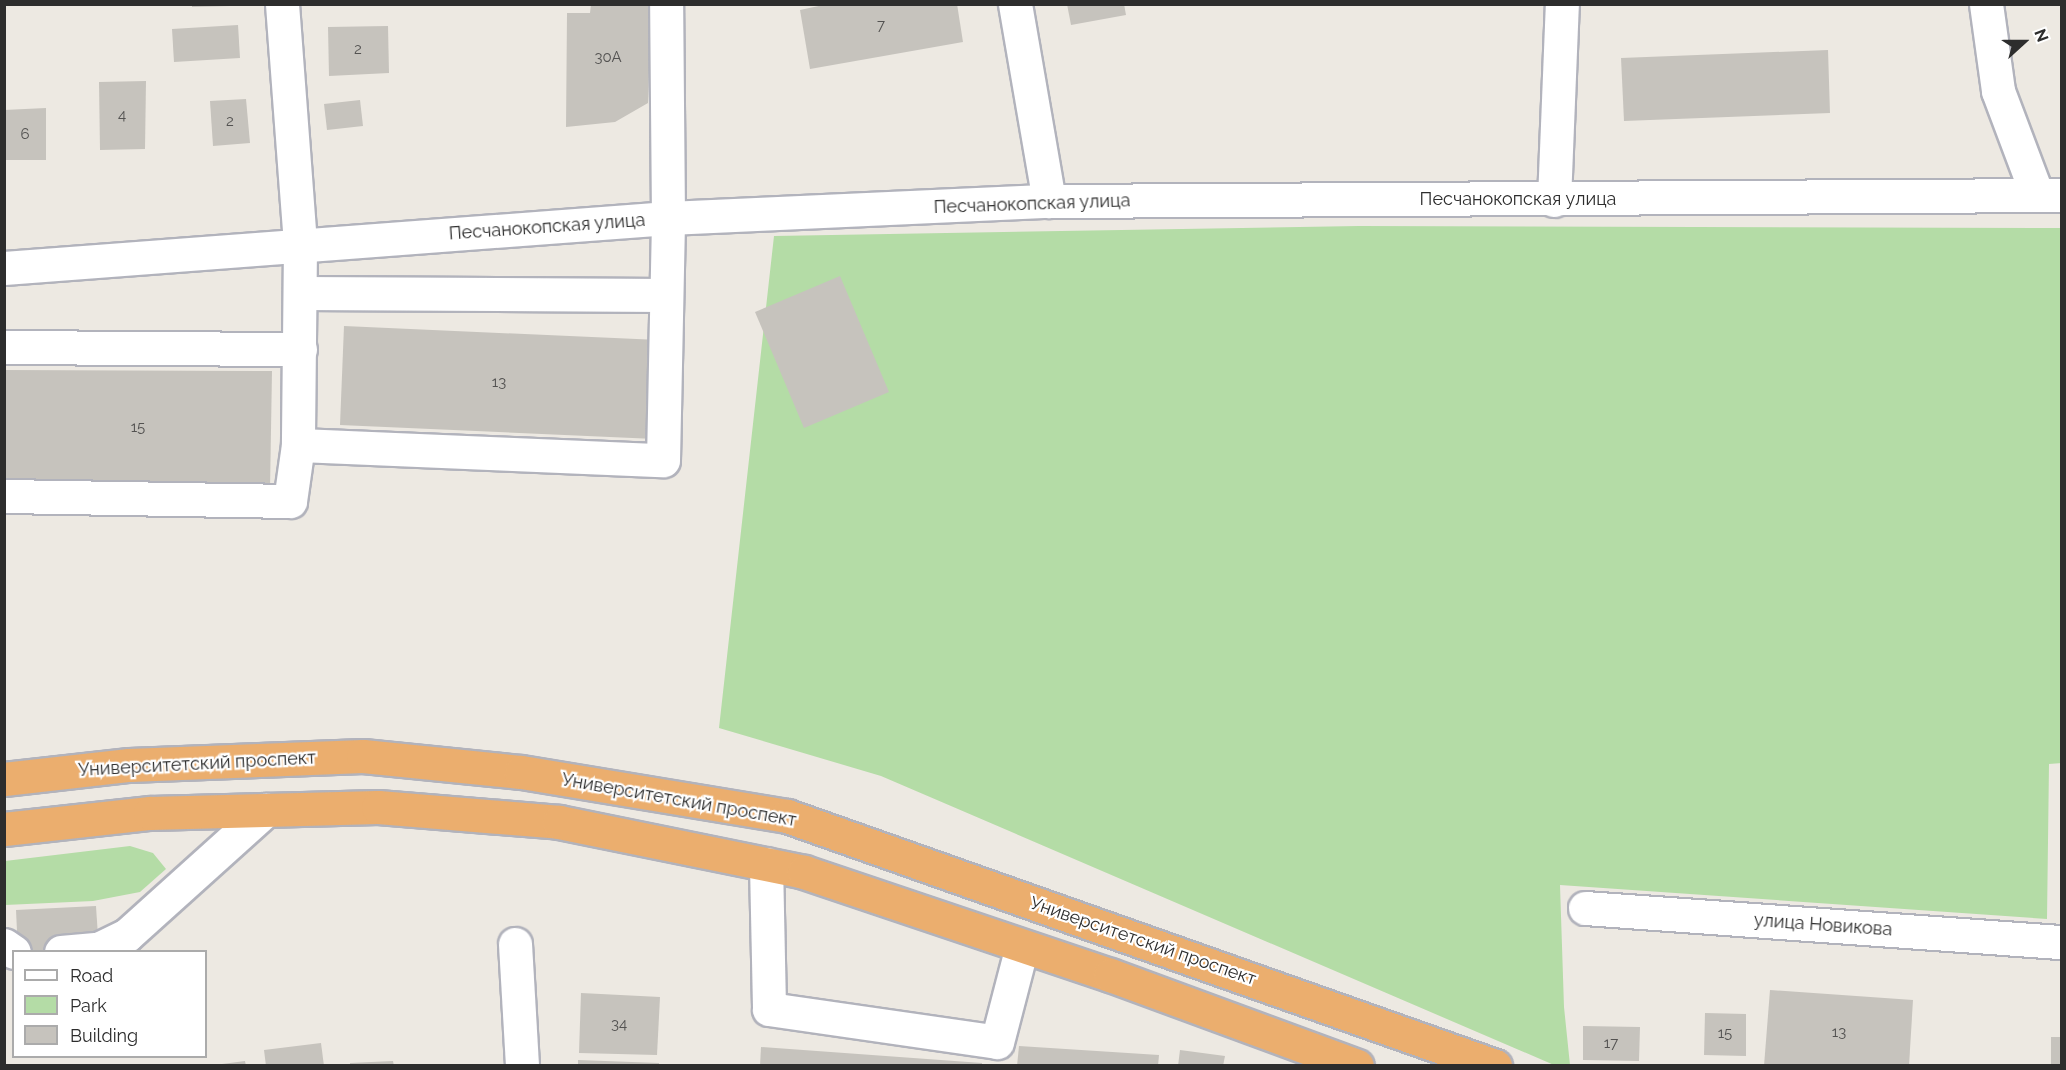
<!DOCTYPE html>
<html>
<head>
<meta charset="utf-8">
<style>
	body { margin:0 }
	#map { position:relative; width:2066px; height:1070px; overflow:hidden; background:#ede9e2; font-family:Raleway,sans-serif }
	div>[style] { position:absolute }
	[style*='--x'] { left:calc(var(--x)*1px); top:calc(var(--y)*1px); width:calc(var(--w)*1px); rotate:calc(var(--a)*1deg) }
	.green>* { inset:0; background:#b4dca6 }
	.building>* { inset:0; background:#c6c3bd }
	.roads { filter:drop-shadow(2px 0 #b2b3bc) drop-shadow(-2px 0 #b2b3bc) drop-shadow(0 2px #b2b3bc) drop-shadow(0 -2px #b2b3bc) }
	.minor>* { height:33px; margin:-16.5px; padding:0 16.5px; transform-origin:16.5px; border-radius:16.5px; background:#fff }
	.highway>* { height:33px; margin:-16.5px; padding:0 16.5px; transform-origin:16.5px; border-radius:16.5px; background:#ebae6e }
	span { translate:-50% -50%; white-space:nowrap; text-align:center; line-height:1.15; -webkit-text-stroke:4.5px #fff; paint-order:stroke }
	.number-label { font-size:15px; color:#535251 }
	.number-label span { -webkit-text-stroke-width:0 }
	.street-label { font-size:18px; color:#2d2d2d }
	.frame { position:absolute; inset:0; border:6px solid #2d2d2d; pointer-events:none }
	.legend { position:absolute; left:12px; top:950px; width:195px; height:108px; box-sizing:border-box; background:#fff; border:2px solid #ababab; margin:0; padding:8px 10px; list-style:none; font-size:18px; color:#2d2d2d }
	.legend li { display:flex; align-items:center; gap:12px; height:30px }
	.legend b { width:30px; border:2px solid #ababab }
	.north { position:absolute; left:1994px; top:12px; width:60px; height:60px; -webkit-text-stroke:4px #fff; paint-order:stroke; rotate:69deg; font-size:16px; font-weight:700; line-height:24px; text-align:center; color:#2d2d2d }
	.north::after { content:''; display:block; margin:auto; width:21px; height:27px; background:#2d2d2d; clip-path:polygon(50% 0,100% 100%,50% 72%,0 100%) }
</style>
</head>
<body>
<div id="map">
	<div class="green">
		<div style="clip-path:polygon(1359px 226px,2061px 228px,2062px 763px,2049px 764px,2047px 919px,1560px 885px,1564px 1007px,1570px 1065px,1554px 1065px,881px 776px,719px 728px,774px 236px)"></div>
		<div style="clip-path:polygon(130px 846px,153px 853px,166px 869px,140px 892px,93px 901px,5px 905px,5px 861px)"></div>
	</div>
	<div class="building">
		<div style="clip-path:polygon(192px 4px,230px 4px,230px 6px,192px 7px)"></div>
		<div style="clip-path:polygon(591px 4px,651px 4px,648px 103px,615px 122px,566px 127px,567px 13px,590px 13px)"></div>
		<div style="clip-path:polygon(828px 4px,957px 4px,963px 42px,810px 69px,800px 10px)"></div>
		<div style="clip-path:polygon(1067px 4px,1124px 4px,1126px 15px,1071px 25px)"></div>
		<div style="clip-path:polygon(238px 25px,240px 58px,174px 62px,172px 29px)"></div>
		<div style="clip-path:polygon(388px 26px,389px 73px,329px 76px,328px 27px)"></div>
		<div style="clip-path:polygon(1828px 50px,1830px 113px,1624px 121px,1621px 58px)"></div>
		<div style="clip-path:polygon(146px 81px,145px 149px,100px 150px,99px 82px)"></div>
		<div style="clip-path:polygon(246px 99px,250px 143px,213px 146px,210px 101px)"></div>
		<div style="clip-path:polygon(360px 100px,363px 126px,327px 130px,324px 104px)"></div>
		<div style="clip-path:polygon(46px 108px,46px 160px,4px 160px,4px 110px)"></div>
		<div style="clip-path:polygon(840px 276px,889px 392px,804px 428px,755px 312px)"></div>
		<div style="clip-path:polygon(344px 326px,659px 340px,655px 439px,340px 425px)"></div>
		<div style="clip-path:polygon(4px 370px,272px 371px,270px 489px,4px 485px)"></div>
		<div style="clip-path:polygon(96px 906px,99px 952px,18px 952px,16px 910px)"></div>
		<div style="clip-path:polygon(1770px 990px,1913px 1000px,1909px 1066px,1764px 1066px)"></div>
		<div style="clip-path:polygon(581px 993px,660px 997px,657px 1055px,579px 1053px)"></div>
		<div style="clip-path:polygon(1705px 1013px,1746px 1014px,1746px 1056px,1704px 1055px)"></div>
		<div style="clip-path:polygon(1583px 1026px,1640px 1027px,1639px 1061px,1583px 1060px)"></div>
		<div style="clip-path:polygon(2051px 1037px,2062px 1037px,2062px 1066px,2051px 1066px)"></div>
		<div style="clip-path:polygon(321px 1043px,324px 1066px,266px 1066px,264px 1050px)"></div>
		<div style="clip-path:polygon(1019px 1046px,1159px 1055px,1158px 1066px,1017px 1066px)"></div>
		<div style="clip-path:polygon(761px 1047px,982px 1063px,982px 1066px,760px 1066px)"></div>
		<div style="clip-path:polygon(1180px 1050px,1225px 1056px,1223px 1066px,1178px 1066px)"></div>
		<div style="clip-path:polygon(578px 1060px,659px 1063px,659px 1066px,578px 1066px)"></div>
		<div style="clip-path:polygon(245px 1061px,246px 1066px,222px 1066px,222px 1064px)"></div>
		<div style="clip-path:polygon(393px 1061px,394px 1066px,350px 1066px,350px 1063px)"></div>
	</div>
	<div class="roads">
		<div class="minor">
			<div style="--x:282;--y:4;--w:243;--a:85.7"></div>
			<div style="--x:300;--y:246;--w:199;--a:90.6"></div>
			<div style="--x:298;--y:445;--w:365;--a:2.4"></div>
			<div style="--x:663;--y:460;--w:242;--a:-88.8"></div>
			<div style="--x:668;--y:218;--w:214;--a:-90.5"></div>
			<div style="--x:1015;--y:4;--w:200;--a:80.2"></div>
			<div style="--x:1986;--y:4;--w:88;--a:82.1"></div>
			<div style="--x:1998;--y:91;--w:111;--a:69.4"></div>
			<div style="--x:1554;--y:200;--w:196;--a:-87.7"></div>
			<div style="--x:4;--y:268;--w:666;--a:-4.31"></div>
			<div style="--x:668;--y:218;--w:381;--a:-2.6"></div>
			<div style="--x:1049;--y:201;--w:1013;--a:-0.34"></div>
			<div style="--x:300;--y:293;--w:366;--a:0.3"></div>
			<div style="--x:4;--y:347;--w:296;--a:0.4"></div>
			<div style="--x:4;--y:496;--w:286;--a:1"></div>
			<div style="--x:290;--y:501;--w:57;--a:-81.9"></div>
			<div style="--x:766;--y:864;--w:145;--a:88.8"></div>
			<div style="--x:769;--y:1009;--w:230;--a:8.2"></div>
			<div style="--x:997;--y:1042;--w:99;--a:-75.4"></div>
			<div style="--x:1585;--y:908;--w:478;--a:4.1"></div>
			<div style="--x:515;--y:944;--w:122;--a:86.7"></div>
			<div style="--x:4;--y:945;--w:12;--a:35"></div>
			<div style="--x:61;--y:952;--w:37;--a:-5"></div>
			<div style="--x:98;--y:949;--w:32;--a:-26"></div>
			<div style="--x:127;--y:935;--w:187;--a:-42"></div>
		</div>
		<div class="highway">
			<div style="--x:4;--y:779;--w:126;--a:-6.4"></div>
			<div style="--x:129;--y:765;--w:234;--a:-2.2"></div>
			<div style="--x:363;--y:756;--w:159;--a:5.8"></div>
			<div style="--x:521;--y:772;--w:270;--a:9.4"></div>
			<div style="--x:787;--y:816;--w:751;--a:19.45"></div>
			<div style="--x:4;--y:829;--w:147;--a:-6.3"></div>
			<div style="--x:150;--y:813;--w:228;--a:-1.5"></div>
			<div style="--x:378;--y:807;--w:182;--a:4.7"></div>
			<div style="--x:559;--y:822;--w:250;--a:11.5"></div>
			<div style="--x:804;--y:872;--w:323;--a:18.6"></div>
			<div style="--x:1110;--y:975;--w:263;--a:20.2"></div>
		</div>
	</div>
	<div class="number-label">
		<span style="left:881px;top:26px">7</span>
		<span style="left:358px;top:50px">2</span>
		<span style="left:608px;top:58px">30А</span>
		<span style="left:122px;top:116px">4</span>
		<span style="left:230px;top:122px">2</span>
		<span style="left:25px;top:135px">6</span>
		<span style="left:499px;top:383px">13</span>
		<span style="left:138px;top:428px">15</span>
		<span style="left:619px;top:1025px">34</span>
		<span style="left:1839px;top:1033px">13</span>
		<span style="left:1725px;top:1034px">15</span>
		<span style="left:1611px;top:1044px">17</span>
	</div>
	<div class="street-label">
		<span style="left:1518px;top:199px">Песчанокопская улица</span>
		<span style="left:1032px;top:204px;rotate:-2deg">Песчанокопская улица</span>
		<span style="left:547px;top:227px;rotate:-4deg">Песчанокопская улица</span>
		<span style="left:197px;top:764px;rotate:-3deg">Университетский проспект</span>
		<span style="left:679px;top:800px;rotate:10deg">Университетский проспект</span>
		<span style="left:1823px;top:925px;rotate:4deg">улица Новикова</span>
		<span style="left:1143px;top:941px;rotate:19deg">Университетский проспект</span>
	</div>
	<div class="frame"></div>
	<ul class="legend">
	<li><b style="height:8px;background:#fff"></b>Road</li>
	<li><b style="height:16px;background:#b4dca6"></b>Park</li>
	<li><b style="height:16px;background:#c6c3bd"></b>Building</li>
	</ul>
	<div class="north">N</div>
</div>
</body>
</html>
